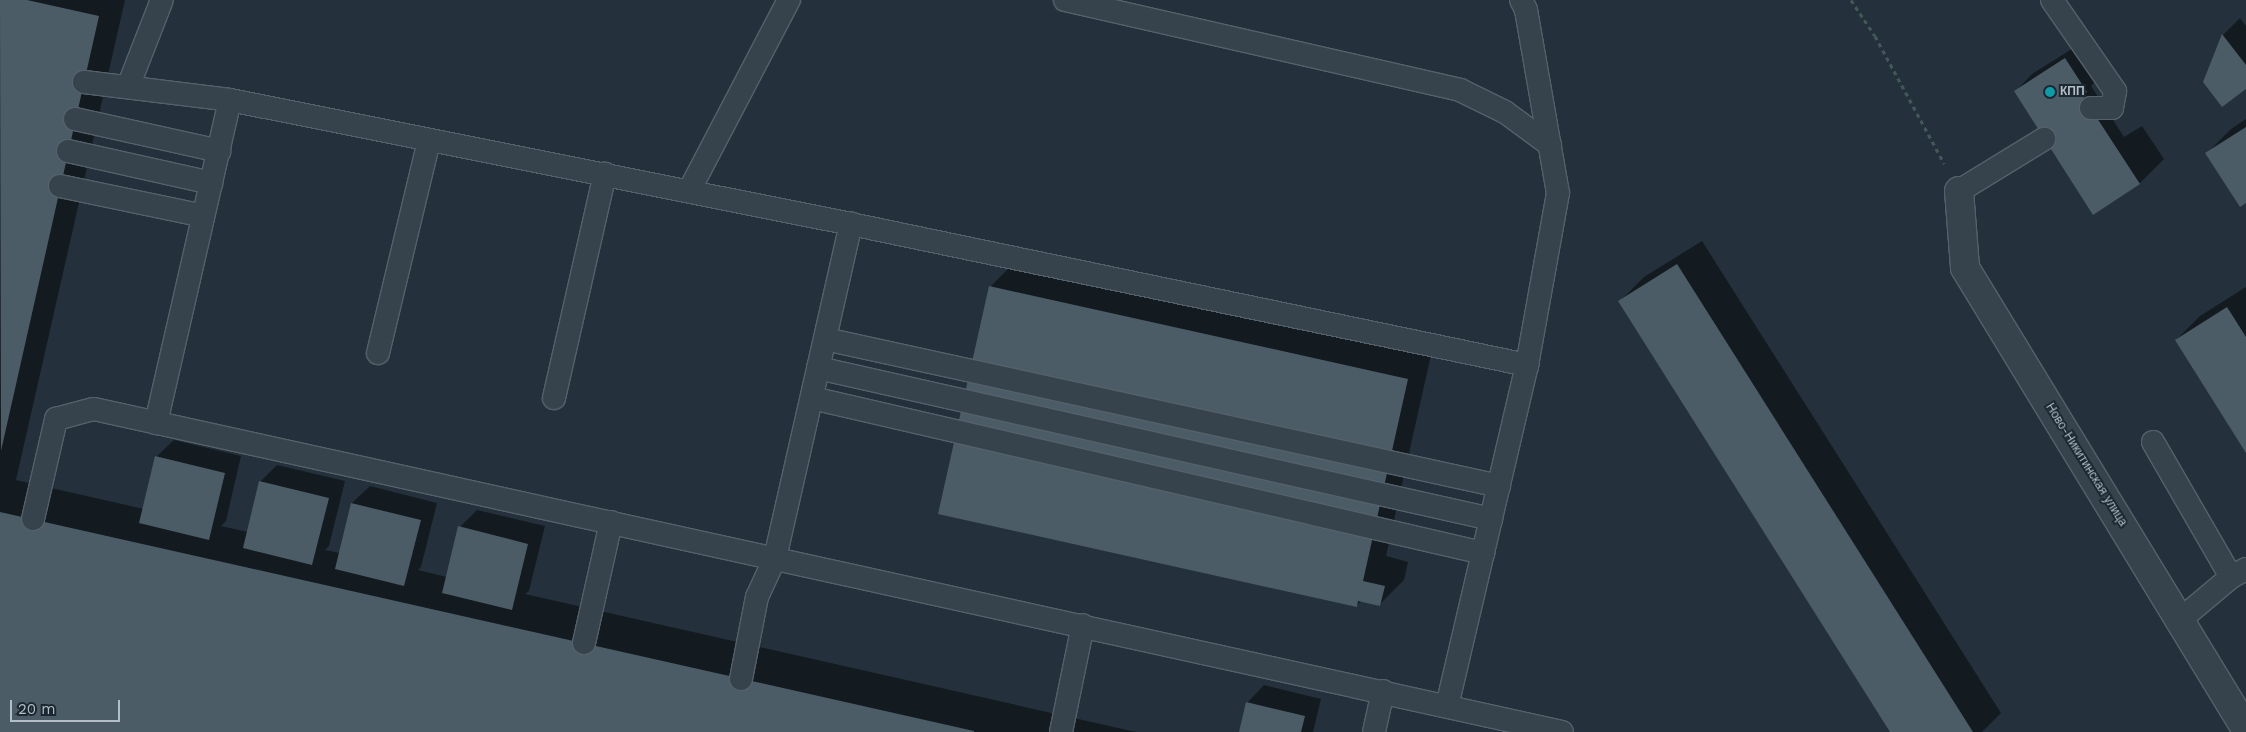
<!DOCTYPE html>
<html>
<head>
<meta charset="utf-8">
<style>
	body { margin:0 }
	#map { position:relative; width:2246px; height:732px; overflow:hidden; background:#24313c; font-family:"Work Sans",sans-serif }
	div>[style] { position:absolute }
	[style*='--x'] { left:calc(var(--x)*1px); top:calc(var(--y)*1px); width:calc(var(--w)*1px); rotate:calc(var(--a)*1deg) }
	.shadow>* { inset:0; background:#0007 }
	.building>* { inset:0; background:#4c5c67 }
	.path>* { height:3px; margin-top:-1.5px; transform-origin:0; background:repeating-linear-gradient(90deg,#435958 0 4px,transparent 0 8px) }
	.roads { filter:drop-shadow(1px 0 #55616a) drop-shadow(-1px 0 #55616a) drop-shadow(0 1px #55616a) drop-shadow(0 -1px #55616a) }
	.lane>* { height:22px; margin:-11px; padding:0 11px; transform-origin:11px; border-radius:11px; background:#37434c }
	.street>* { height:28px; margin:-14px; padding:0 14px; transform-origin:14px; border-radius:14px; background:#37434c }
	.dots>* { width:14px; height:14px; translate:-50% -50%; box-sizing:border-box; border:2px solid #1c2831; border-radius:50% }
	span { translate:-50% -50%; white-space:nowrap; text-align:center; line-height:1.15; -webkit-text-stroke:4px #1c2831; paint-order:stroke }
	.poi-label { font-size:12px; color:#b3bec7; font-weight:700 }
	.left { translate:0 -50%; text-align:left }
	.street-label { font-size:12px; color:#b3bec7 }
	.scale { position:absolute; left:10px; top:700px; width:110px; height:22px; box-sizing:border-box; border:2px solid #b3bec7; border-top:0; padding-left:6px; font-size:15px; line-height:18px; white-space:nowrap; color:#b3bec7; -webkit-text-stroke:4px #1c2831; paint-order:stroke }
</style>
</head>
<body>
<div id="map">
	<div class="shadow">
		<div style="clip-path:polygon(0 0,125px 0,16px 480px,144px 509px,156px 457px,174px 440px,241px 456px,226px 521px,221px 526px,248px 532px,260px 482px,277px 465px,345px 481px,329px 546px,325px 550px,340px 553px,352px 503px,370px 486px,437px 503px,421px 567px,418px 570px,447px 577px,460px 527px,477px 510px,545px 526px,529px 591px,525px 594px,1136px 732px,0 732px)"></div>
		<div style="clip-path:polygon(2240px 18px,2246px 26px,2246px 88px,2204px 82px,2223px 35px)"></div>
		<div style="clip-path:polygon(2083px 42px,2103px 74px,2091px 86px,2124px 137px,2142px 126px,2164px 159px,2140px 183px,2015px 92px,2032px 74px)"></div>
		<div style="clip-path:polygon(2246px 119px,2246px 202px,2207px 153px,2231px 129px)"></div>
		<div style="clip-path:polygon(1702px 241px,2001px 713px,1982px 732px,1892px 732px,1620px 301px,1644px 277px)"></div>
		<div style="clip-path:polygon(1014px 263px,1431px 355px,1386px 556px,1408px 562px,1404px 580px,1380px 604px,1362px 600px,1356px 606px,990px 287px)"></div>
		<div style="clip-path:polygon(2246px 287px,2246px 451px,2176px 340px,2200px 316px)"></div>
		<div style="clip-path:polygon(1264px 685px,1321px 699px,1313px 732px,1240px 732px,1247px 703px)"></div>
	</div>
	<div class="building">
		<div style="clip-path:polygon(0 0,27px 0,99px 16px,1px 451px)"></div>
		<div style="clip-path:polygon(2222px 34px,2246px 65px,2246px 89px,2222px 107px,2203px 82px)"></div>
		<div style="clip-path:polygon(2065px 58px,2087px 92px,2082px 95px,2140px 184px,2093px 215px,2014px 91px)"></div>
		<div style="clip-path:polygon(2246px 127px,2246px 203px,2240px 207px,2205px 153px)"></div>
		<div style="clip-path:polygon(1677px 264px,1973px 732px,1890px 732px,1618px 301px)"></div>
		<div style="clip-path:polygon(989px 286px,1408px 379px,1363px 581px,1385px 586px,1380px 606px,1358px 601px,1357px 607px,938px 514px)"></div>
		<div style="clip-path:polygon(2227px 307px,2246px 337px,2246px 453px,2175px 340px)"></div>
		<div style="clip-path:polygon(155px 456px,225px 473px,209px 540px,139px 523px)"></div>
		<div style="clip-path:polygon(259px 481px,329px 498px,312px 565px,243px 548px)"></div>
		<div style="clip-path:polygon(351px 503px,421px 520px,404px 586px,335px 569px)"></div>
		<div style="clip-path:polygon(0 512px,974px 731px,974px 732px,0 732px)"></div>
		<div style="clip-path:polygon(458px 526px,528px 544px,512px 610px,442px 593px)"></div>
		<div style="clip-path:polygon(1246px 702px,1305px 716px,1301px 732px,1239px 732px)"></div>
	</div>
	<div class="path">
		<div style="--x:1851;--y:0;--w:43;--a:56.3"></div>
		<div style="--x:1875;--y:36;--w:145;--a:61.5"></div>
	</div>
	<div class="roads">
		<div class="lane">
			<div style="--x:1065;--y:0;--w:405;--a:12.8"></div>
			<div style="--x:1460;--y:90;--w:50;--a:26.1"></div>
			<div style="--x:1505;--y:112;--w:56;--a:36.3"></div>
			<div style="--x:1521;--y:0;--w:11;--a:63"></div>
			<div style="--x:1526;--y:10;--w:186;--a:80.1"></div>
			<div style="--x:1558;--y:193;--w:175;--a:100.2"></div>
			<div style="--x:2052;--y:0;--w:111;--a:55.3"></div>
			<div style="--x:2115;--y:91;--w:17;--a:100"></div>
			<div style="--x:2112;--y:108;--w:21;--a:180"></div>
			<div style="--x:84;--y:82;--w:147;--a:7"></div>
			<div style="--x:230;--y:100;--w:633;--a:11.29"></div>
			<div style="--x:851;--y:224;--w:691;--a:11.78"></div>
			<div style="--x:1527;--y:365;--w:350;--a:103.2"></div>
			<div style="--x:128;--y:87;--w:93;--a:-68.7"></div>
			<div style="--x:75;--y:119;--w:148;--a:12.5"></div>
			<div style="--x:68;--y:151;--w:147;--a:12.6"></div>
			<div style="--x:60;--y:186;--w:146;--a:11.8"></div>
			<div style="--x:689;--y:191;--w:216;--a:-62.4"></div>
			<div style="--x:1959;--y:191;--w:100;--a:-31.5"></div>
			<div style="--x:825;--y:339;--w:690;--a:12.3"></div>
			<div style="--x:378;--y:353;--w:219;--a:-76.5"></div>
			<div style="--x:818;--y:368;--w:690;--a:12.65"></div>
			<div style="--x:554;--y:398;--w:230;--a:-77.2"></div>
			<div style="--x:812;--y:398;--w:689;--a:13.01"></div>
			<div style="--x:156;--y:423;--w:331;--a:-77.1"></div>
			<div style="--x:2153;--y:442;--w:156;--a:60"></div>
			<div style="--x:33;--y:519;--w:103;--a:-77"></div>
			<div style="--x:56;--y:419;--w:39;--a:-15"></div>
			<div style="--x:94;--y:409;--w:1503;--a:12.41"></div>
			<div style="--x:2181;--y:619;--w:65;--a:-40"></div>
			<div style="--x:2231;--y:577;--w:17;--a:-28"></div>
			<div style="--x:584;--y:643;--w:124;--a:-77.4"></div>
			<div style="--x:741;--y:679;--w:84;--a:-79"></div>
			<div style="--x:757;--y:597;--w:43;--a:-65.2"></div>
			<div style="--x:775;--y:558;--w:343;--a:-77.2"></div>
			<div style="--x:1061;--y:732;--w:109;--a:-78.4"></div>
			<div style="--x:1374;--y:732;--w:42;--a:-77.6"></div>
		</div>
		<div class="street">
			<div style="--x:1959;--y:191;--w:77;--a:85.5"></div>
			<div style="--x:1965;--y:268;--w:540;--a:58.64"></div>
		</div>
	</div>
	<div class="dots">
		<div style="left:2050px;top:92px;background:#0f9aa8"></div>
	</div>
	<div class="poi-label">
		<span class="left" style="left:2060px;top:92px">КПП</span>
	</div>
	<div class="street-label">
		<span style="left:2086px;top:465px;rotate:58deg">Ново-Никитинская улица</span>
	</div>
	<div class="scale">20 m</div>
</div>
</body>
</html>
